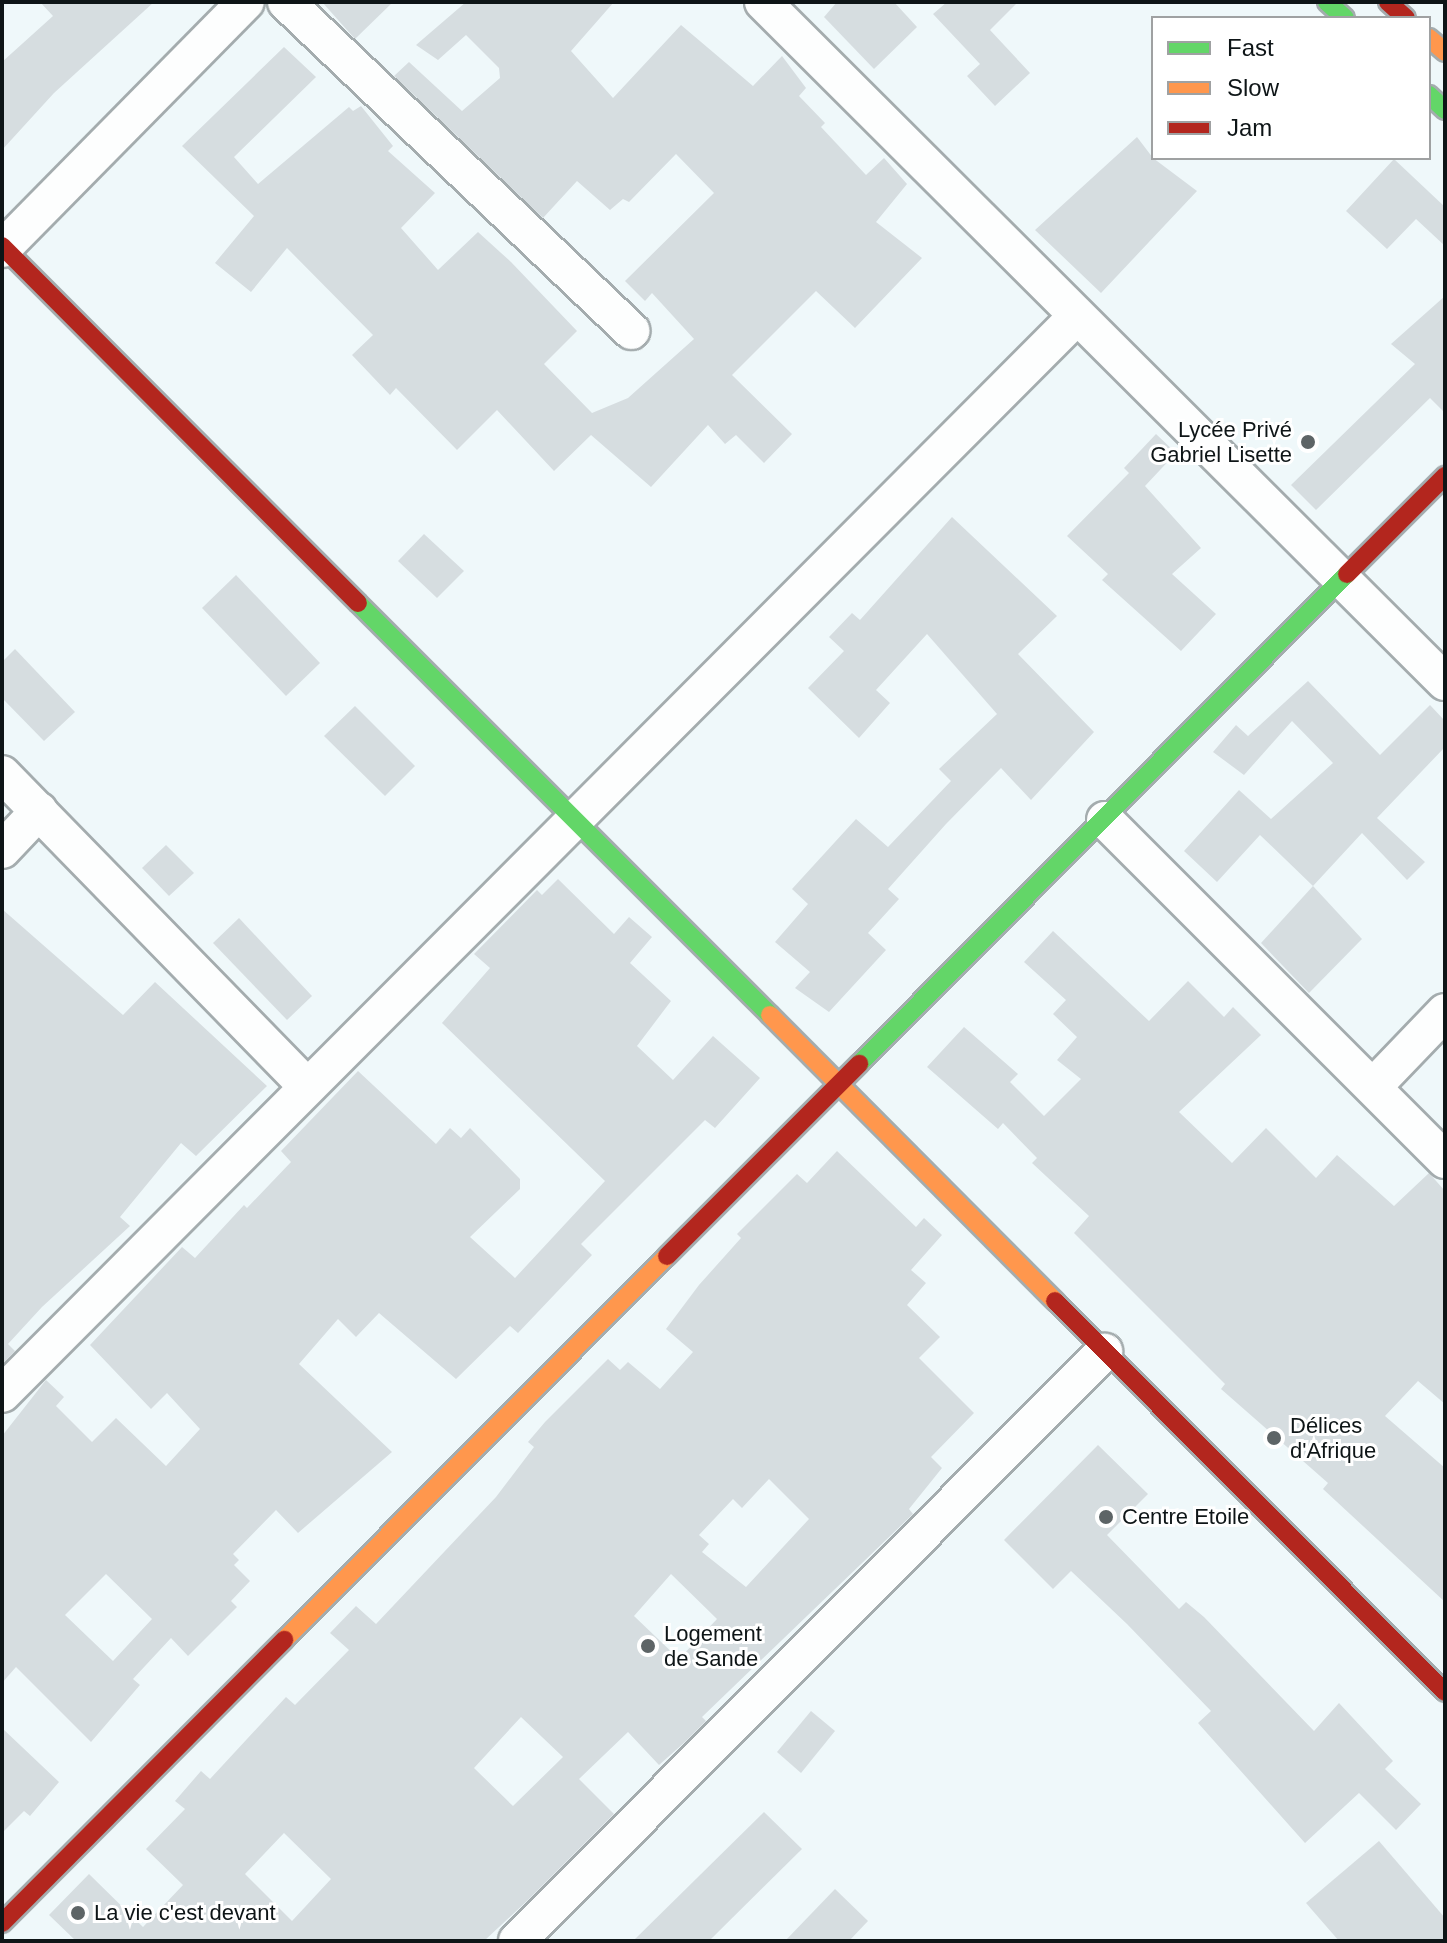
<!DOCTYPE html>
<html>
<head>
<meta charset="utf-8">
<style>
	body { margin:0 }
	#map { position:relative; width:1447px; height:1943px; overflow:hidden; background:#eff8fa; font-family:Arial,sans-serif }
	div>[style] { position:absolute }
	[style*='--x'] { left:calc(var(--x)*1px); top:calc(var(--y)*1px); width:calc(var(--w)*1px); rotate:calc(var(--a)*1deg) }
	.building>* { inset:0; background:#d6dde0 }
	.roads { filter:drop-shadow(2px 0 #a4acae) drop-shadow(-2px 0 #a4acae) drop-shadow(0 2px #a4acae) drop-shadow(0 -2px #a4acae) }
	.street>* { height:36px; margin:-18px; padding:0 18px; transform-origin:18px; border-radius:18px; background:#fdfefe }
	.fast>* { height:18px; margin:-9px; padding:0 9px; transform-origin:9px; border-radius:9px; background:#63d668 }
	.slow>* { height:18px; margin:-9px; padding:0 9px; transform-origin:9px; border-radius:9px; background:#ff974d }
	.jam>* { height:18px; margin:-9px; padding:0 9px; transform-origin:9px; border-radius:9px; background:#b3261e }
	.dots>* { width:22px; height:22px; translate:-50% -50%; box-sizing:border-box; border:4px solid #fff; border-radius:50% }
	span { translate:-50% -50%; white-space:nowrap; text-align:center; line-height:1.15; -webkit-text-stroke:6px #fff; paint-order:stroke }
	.poi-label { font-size:22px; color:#0e1517 }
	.right { translate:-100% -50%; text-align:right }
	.left { translate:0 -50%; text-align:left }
	.frame { position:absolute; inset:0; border:4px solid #0e1517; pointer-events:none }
	.legend { position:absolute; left:1151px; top:16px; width:280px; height:144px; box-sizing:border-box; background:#fff; border:2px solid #9fa1a2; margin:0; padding:10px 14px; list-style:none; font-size:24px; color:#0e1517 }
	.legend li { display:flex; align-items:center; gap:16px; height:40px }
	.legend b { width:40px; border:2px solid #9fa1a2 }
</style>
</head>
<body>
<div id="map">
	<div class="building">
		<div style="clip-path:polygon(40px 2px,154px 2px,54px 93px,2px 150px,2px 62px,53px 16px)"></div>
		<div style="clip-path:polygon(322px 2px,393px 2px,355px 39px)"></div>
		<div style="clip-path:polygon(466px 2px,614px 2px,571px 51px,613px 98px,681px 25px,753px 86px,782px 56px,806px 88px,799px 96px,825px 123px,821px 127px,866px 175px,884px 158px,907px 184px,876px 222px,922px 258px,855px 328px,816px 291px,732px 375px,792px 434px,764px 463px,736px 435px,725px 444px,708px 425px,651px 487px,591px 435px,554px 471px,497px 410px,457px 450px,396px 388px,390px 395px,352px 355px,373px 335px,287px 248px,251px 292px,215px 263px,254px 216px,182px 146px,284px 47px,316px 77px,234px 157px,258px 184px,349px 107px,353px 111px,361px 106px,393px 146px,388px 151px,435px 193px,401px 228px,438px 270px,478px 232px,511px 262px,577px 331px,544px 364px,592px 413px,628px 398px,694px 339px,652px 293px,645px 301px,625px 281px,714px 193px,676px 154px,629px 202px,623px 199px,610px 210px,577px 181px,543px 218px,394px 76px,409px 62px,462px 111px,500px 78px,499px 68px,466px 35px,438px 60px,416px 45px)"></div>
		<div style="clip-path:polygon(837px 2px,894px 2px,917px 27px,874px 69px,824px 17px)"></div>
		<div style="clip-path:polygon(947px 2px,1018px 2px,990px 30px,1030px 73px,995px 106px,967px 76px,980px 64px,933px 14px)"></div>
		<div style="clip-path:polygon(1137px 137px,1153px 158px,1197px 191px,1101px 293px,1035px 230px)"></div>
		<div style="clip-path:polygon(1394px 159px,1445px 207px,1445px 246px,1416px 219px,1387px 249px,1346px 211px)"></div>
		<div style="clip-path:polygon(1445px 296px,1445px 413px,1430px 398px,1316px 510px,1291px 485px,1415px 364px,1391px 344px)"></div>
		<div style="clip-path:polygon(1156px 434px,1176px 453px,1145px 486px,1201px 548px,1172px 574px,1216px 614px,1181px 651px,1102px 580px,1108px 574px,1067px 536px,1129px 473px,1124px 468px)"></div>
		<div style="clip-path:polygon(952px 517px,1057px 616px,1018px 654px,1094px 732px,1031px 800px,1001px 768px,946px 824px,888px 889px,899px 899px,868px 933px,886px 950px,829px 1012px,795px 988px,810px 972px,775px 942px,808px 904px,792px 889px,856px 819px,888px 847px,951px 781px,939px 769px,997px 714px,927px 634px,876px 690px,890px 703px,859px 738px,808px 688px,844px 651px,829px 637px,852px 613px,860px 620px)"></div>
		<div style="clip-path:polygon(424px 534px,464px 571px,437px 598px,398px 561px)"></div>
		<div style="clip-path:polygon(236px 575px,320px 663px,286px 696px,202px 608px)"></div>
		<div style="clip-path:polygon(15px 649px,75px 712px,44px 741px,2px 698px,2px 662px)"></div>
		<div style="clip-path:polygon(1308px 681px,1380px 755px,1430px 705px,1445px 721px,1445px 747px,1377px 818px,1425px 862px,1407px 880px,1362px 833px,1313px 886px,1260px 835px,1217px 882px,1184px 851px,1239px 790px,1271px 819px,1333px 763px,1292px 721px,1244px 775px,1213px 752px,1236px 725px,1248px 736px)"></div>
		<div style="clip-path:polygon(355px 706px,415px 766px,385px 796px,324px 736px)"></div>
		<div style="clip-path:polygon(166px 845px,194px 873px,169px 896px,142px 868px)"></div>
		<div style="clip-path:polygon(evenodd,558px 879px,614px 934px,629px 917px,652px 937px,630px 963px,671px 1001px,637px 1046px,673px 1080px,713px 1036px,760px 1078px,715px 1128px,705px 1120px,581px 1244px,592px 1255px,518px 1333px,510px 1326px,456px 1379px,379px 1313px,356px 1337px,338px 1319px,299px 1364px,392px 1452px,298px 1533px,276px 1510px,233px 1554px,239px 1560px,234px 1565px,250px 1581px,231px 1601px,237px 1607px,188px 1656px,171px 1638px,133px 1679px,140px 1685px,91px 1742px,16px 1667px,2px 1683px,2px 1436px,46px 1380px,64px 1397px,56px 1406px,92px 1442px,116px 1418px,166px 1466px,200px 1429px,167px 1393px,151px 1409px,90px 1345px,182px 1247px,195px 1258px,244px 1205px,247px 1208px,291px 1162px,281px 1151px,358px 1071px,436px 1144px,450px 1128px,461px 1138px,470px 1128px,520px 1179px,520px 1189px,470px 1237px,515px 1278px,605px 1181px,442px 1023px,490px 968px,474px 954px,537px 890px,542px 895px,558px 879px,106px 1574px,152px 1619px,113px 1661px,65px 1615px,106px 1574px)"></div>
		<div style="clip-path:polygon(1313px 886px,1362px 939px,1309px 993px,1261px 943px)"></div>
		<div style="clip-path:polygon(2px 909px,123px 1015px,155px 982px,267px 1086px,196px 1156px,181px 1143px,120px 1217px,130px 1226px,42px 1307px,8px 1344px,15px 1351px,2px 1364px)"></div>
		<div style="clip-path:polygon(239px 918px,312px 996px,287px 1020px,213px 943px)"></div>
		<div style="clip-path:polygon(1053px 931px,1149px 1021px,1188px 981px,1224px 1017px,1233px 1007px,1261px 1035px,1179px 1112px,1232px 1163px,1266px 1128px,1316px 1178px,1337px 1155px,1394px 1206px,1429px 1173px,1445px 1191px,1445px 1404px,1418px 1381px,1385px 1416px,1445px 1468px,1445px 1602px,1323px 1489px,1328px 1483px,1221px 1389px,1225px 1384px,1074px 1233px,1089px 1216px,1032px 1163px,1037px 1158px,1003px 1123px,998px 1129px,927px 1067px,964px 1027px,1018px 1074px,1010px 1082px,1044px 1116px,1081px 1079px,1057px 1060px,1077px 1037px,1053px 1014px,1066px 1000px,1024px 962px)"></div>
		<div style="clip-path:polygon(evenodd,837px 1151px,916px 1227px,924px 1218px,942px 1235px,911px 1270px,926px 1283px,907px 1305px,940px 1337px,919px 1358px,974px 1413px,931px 1457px,942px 1468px,909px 1509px,913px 1514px,702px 1717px,706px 1721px,685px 1742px,659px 1765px,628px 1732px,579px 1779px,614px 1814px,528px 1900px,484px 1941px,76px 1941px,49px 1915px,89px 1874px,143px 1927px,183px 1885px,146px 1849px,185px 1809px,175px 1801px,201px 1771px,210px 1779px,286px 1697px,295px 1705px,349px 1650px,330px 1633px,356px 1606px,376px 1624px,496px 1497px,534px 1447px,528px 1442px,545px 1422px,608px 1359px,620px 1370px,628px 1362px,660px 1389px,693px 1352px,666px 1329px,699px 1285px,741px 1238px,737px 1234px,797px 1174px,807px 1183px,837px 1151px,769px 1479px,809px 1519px,746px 1587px,702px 1552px,709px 1544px,699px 1535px,733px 1499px,742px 1508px,769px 1479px,837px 1151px,671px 1574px,717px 1619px,679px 1659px,634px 1616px,671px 1574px,837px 1151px,521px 1717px,563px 1757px,513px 1806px,474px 1768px,521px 1717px,837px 1151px,284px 1833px,331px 1879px,292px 1921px,245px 1874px,284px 1833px)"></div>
		<div style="clip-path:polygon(1098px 1445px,1148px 1494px,1107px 1535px,1179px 1609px,1186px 1602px,1204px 1617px,1314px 1731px,1339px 1703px,1393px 1761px,1385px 1769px,1421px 1804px,1396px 1830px,1359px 1793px,1305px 1843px,1198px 1723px,1211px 1711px,1127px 1624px,1071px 1571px,1053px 1589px,1004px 1540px)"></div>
		<div style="clip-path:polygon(811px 1711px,835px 1731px,801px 1773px,777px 1752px)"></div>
		<div style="clip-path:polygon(2px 1728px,59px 1782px,30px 1816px,24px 1811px,2px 1833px)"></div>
		<div style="clip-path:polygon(764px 1812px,802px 1849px,709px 1941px,633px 1941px)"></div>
		<div style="clip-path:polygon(1379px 1841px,1445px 1918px,1445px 1941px,1339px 1941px,1306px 1903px)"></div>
		<div style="clip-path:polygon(835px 1889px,868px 1921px,849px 1941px,785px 1941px)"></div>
	</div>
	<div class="roads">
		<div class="street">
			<div style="--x:286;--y:2;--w:477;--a:43.6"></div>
			<div style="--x:763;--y:2;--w:963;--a:44.92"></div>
			<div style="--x:2;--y:249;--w:347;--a:-45.4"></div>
			<div style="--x:2;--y:774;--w:436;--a:45.7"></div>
			<div style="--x:1105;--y:820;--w:481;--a:45"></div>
			<div style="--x:2;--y:850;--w:54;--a:-46.5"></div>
			<div style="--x:1373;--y:1087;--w:104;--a:-46.2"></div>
			<div style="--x:2;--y:1394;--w:1521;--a:-45.08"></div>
			<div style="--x:517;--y:1941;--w:832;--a:-45.1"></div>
		</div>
		<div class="fast">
			<div style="--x:1327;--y:2;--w:24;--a:42"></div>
			<div style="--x:1429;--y:95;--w:22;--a:43"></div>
			<div style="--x:358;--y:603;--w:583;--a:45"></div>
			<div style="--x:859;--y:1064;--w:692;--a:-45.12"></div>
		</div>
		<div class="slow">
			<div style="--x:1429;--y:38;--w:21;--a:41"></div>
			<div style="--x:770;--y:1015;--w:404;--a:45.1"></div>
			<div style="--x:284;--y:1640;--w:542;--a:-45.07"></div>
		</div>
		<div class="jam">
			<div style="--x:1388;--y:2;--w:24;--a:42"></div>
			<div style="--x:2;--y:246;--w:504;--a:45.08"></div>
			<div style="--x:1347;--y:574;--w:139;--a:-45"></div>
			<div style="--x:667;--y:1256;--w:272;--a:-45"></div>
			<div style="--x:1055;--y:1301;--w:552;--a:45.07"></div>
			<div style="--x:2;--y:1923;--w:400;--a:-45.1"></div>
		</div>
	</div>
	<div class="dots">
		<div style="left:1308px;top:442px;background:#5d6466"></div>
		<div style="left:1274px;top:1438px;background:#5d6466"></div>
		<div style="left:1106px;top:1517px;background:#5d6466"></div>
		<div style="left:648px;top:1646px;background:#5d6466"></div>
		<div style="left:78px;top:1913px;background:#5d6466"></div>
	</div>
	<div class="poi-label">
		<span class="right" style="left:1292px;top:442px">Lycée Privé<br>Gabriel Lisette</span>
		<span class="left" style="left:1290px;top:1438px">Délices<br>d'Afrique</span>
		<span class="left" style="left:1122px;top:1517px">Centre Etoile</span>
		<span class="left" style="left:664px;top:1646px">Logement<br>de Sande</span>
		<span class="left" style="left:94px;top:1913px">La vie c'est devant</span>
	</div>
	<div class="frame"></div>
	<ul class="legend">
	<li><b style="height:10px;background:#63d668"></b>Fast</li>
	<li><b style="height:10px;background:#ff974d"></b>Slow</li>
	<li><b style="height:10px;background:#b3261e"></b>Jam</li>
	</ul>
</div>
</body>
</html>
